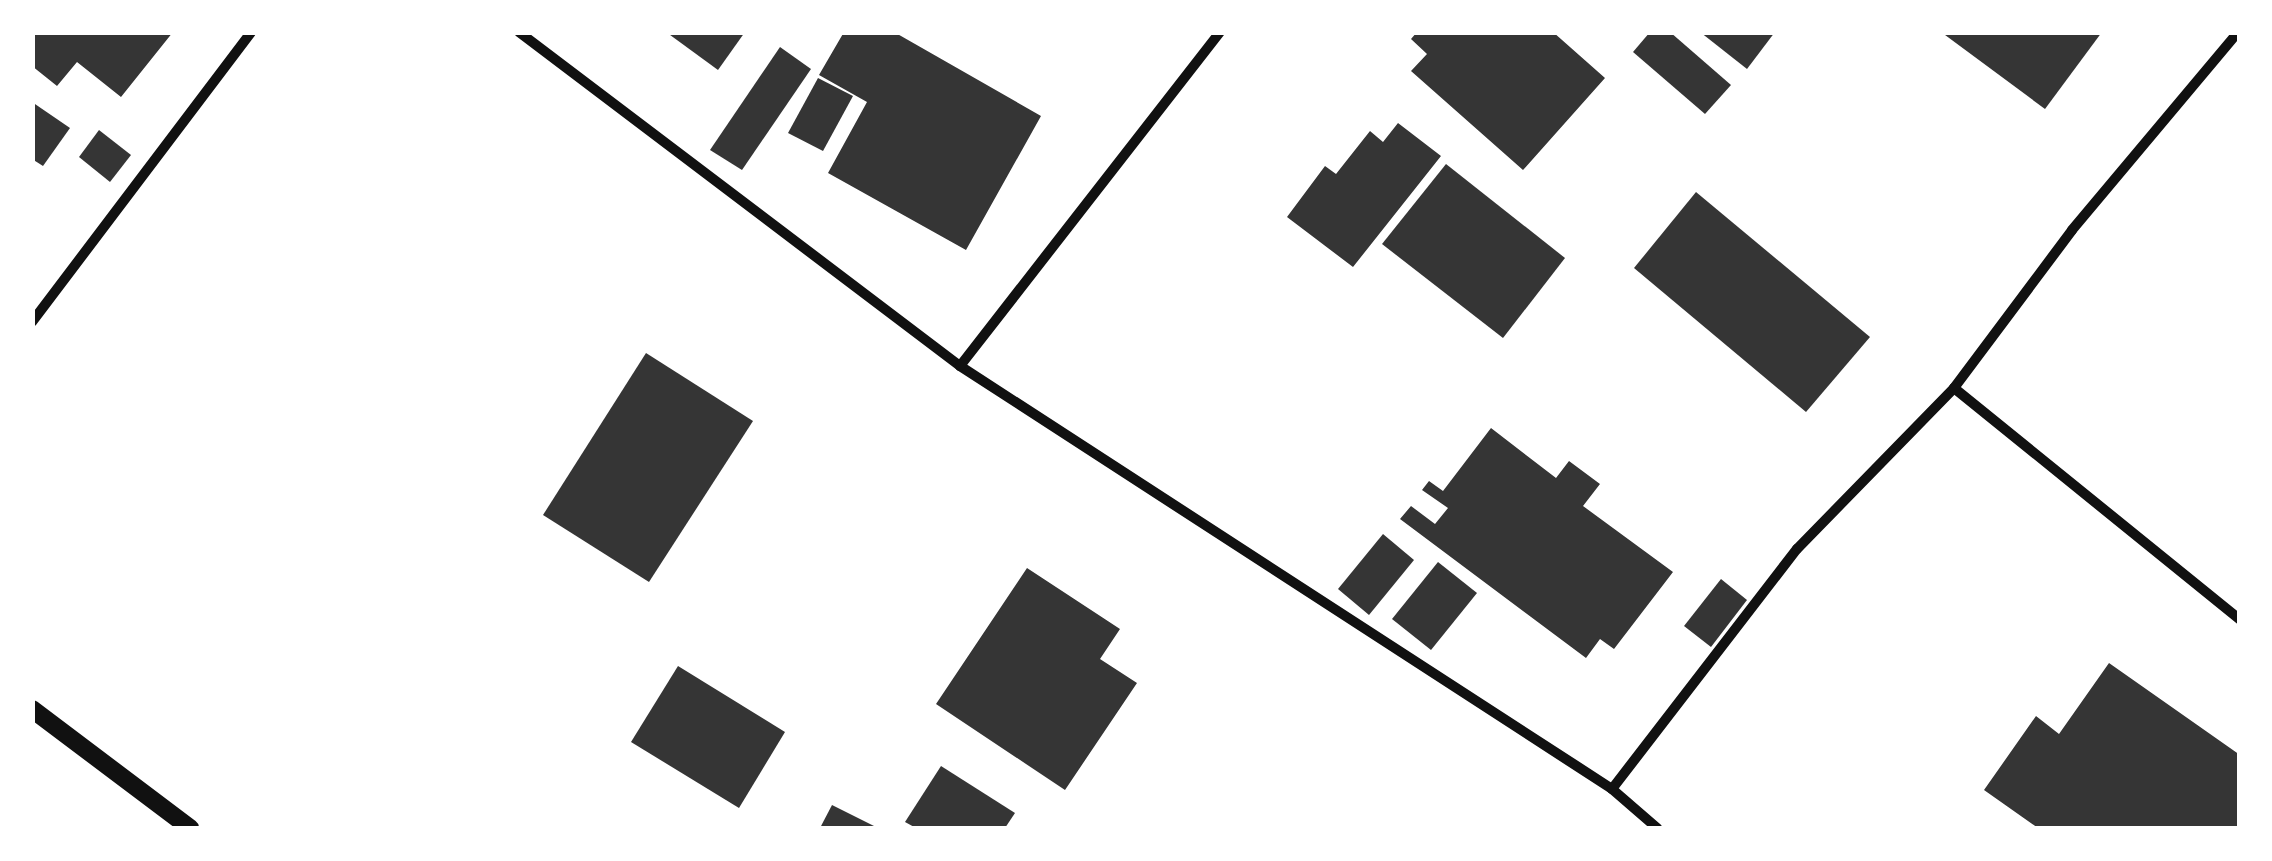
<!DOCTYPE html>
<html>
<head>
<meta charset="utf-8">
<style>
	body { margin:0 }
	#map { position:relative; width:2272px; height:861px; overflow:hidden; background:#fff; font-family:"Space Grotesk",sans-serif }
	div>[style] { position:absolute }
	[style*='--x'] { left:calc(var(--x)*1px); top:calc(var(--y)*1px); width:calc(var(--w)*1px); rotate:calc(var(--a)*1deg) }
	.building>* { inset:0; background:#353535 }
	.minor>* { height:10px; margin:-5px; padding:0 5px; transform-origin:5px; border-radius:5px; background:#111 }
	.tertiary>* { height:18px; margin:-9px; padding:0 9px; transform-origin:9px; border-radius:9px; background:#111 }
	span { translate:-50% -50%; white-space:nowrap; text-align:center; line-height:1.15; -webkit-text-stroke:8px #fff; paint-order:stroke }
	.frame { position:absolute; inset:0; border:35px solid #fff; pointer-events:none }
</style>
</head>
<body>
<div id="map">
	<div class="building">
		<div style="clip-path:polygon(32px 32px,173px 32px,121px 97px,77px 62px,57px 86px,32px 66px)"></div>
		<div style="clip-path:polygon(666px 32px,745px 32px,718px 70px)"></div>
		<div style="clip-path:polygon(844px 32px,894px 32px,1041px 116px,966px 250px,828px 173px,867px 102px,819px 75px)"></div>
		<div style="clip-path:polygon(1417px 32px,1553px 32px,1605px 78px,1523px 170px,1411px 71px,1427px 54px,1411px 39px)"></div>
		<div style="clip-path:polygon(1650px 32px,1670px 32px,1731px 85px,1705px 114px,1633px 52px)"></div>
		<div style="clip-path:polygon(1700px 32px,1775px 32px,1747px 69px)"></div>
		<div style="clip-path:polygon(1941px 32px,2102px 32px,2045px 109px)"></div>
		<div style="clip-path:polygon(780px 47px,811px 69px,742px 170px,710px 150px)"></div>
		<div style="clip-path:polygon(818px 78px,853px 96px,823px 151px,788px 133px)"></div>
		<div style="clip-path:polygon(32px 102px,70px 128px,43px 166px,32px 159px)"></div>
		<div style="clip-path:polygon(1398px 123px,1441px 156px,1353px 267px,1287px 217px,1325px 166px,1336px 174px,1370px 131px,1383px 142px)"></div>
		<div style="clip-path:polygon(99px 130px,131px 155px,110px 182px,79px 157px)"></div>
		<div style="clip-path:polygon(1446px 164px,1565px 258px,1503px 338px,1382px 244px)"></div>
		<div style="clip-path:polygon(1696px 192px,1870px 337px,1806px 412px,1634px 268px)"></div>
		<div style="clip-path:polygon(646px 353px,753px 421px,649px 582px,543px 515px)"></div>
		<div style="clip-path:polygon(1491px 428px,1556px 478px,1569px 461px,1600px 484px,1583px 506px,1673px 572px,1614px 649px,1600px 639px,1586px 658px,1400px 519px,1411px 506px,1435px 524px,1448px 508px,1422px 490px,1429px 481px,1443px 491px)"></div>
		<div style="clip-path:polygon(1383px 534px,1414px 560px,1369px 615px,1338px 589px)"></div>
		<div style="clip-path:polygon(1438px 562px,1477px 593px,1431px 650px,1392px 619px)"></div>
		<div style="clip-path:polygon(1027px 568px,1120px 629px,1100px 659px,1137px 683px,1065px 790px,936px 704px)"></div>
		<div style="clip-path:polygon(1721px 579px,1747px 600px,1711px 647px,1684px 626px)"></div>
		<div style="clip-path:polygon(2109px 663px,2240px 755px,2240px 828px,2038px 828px,1984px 790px,2036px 716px,2059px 734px)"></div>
		<div style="clip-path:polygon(678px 666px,785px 732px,739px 808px,631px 742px)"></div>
		<div style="clip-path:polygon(941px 766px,1015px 813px,1005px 828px,916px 828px,905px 822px)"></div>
		<div style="clip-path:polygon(832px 805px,878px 828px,820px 828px)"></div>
	</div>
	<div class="minor">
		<div style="--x:519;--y:32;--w:553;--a:37.14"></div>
		<div style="--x:960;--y:366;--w:777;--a:32.97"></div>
		<div style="--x:1612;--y:789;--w:60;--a:40.9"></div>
		<div style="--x:32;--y:322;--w:363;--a:-52.9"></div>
		<div style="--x:960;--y:366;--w:423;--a:-52.1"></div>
		<div style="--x:1954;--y:388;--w:368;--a:39"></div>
		<div style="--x:1612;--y:789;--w:303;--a:-52.4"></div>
		<div style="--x:1797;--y:549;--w:225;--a:-45.7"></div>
		<div style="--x:1954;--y:388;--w:197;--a:-53.2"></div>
		<div style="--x:2072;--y:230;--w:258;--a:-50"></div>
	</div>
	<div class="tertiary">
		<div style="--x:32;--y:709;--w:198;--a:37"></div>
	</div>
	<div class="frame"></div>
</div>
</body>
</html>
